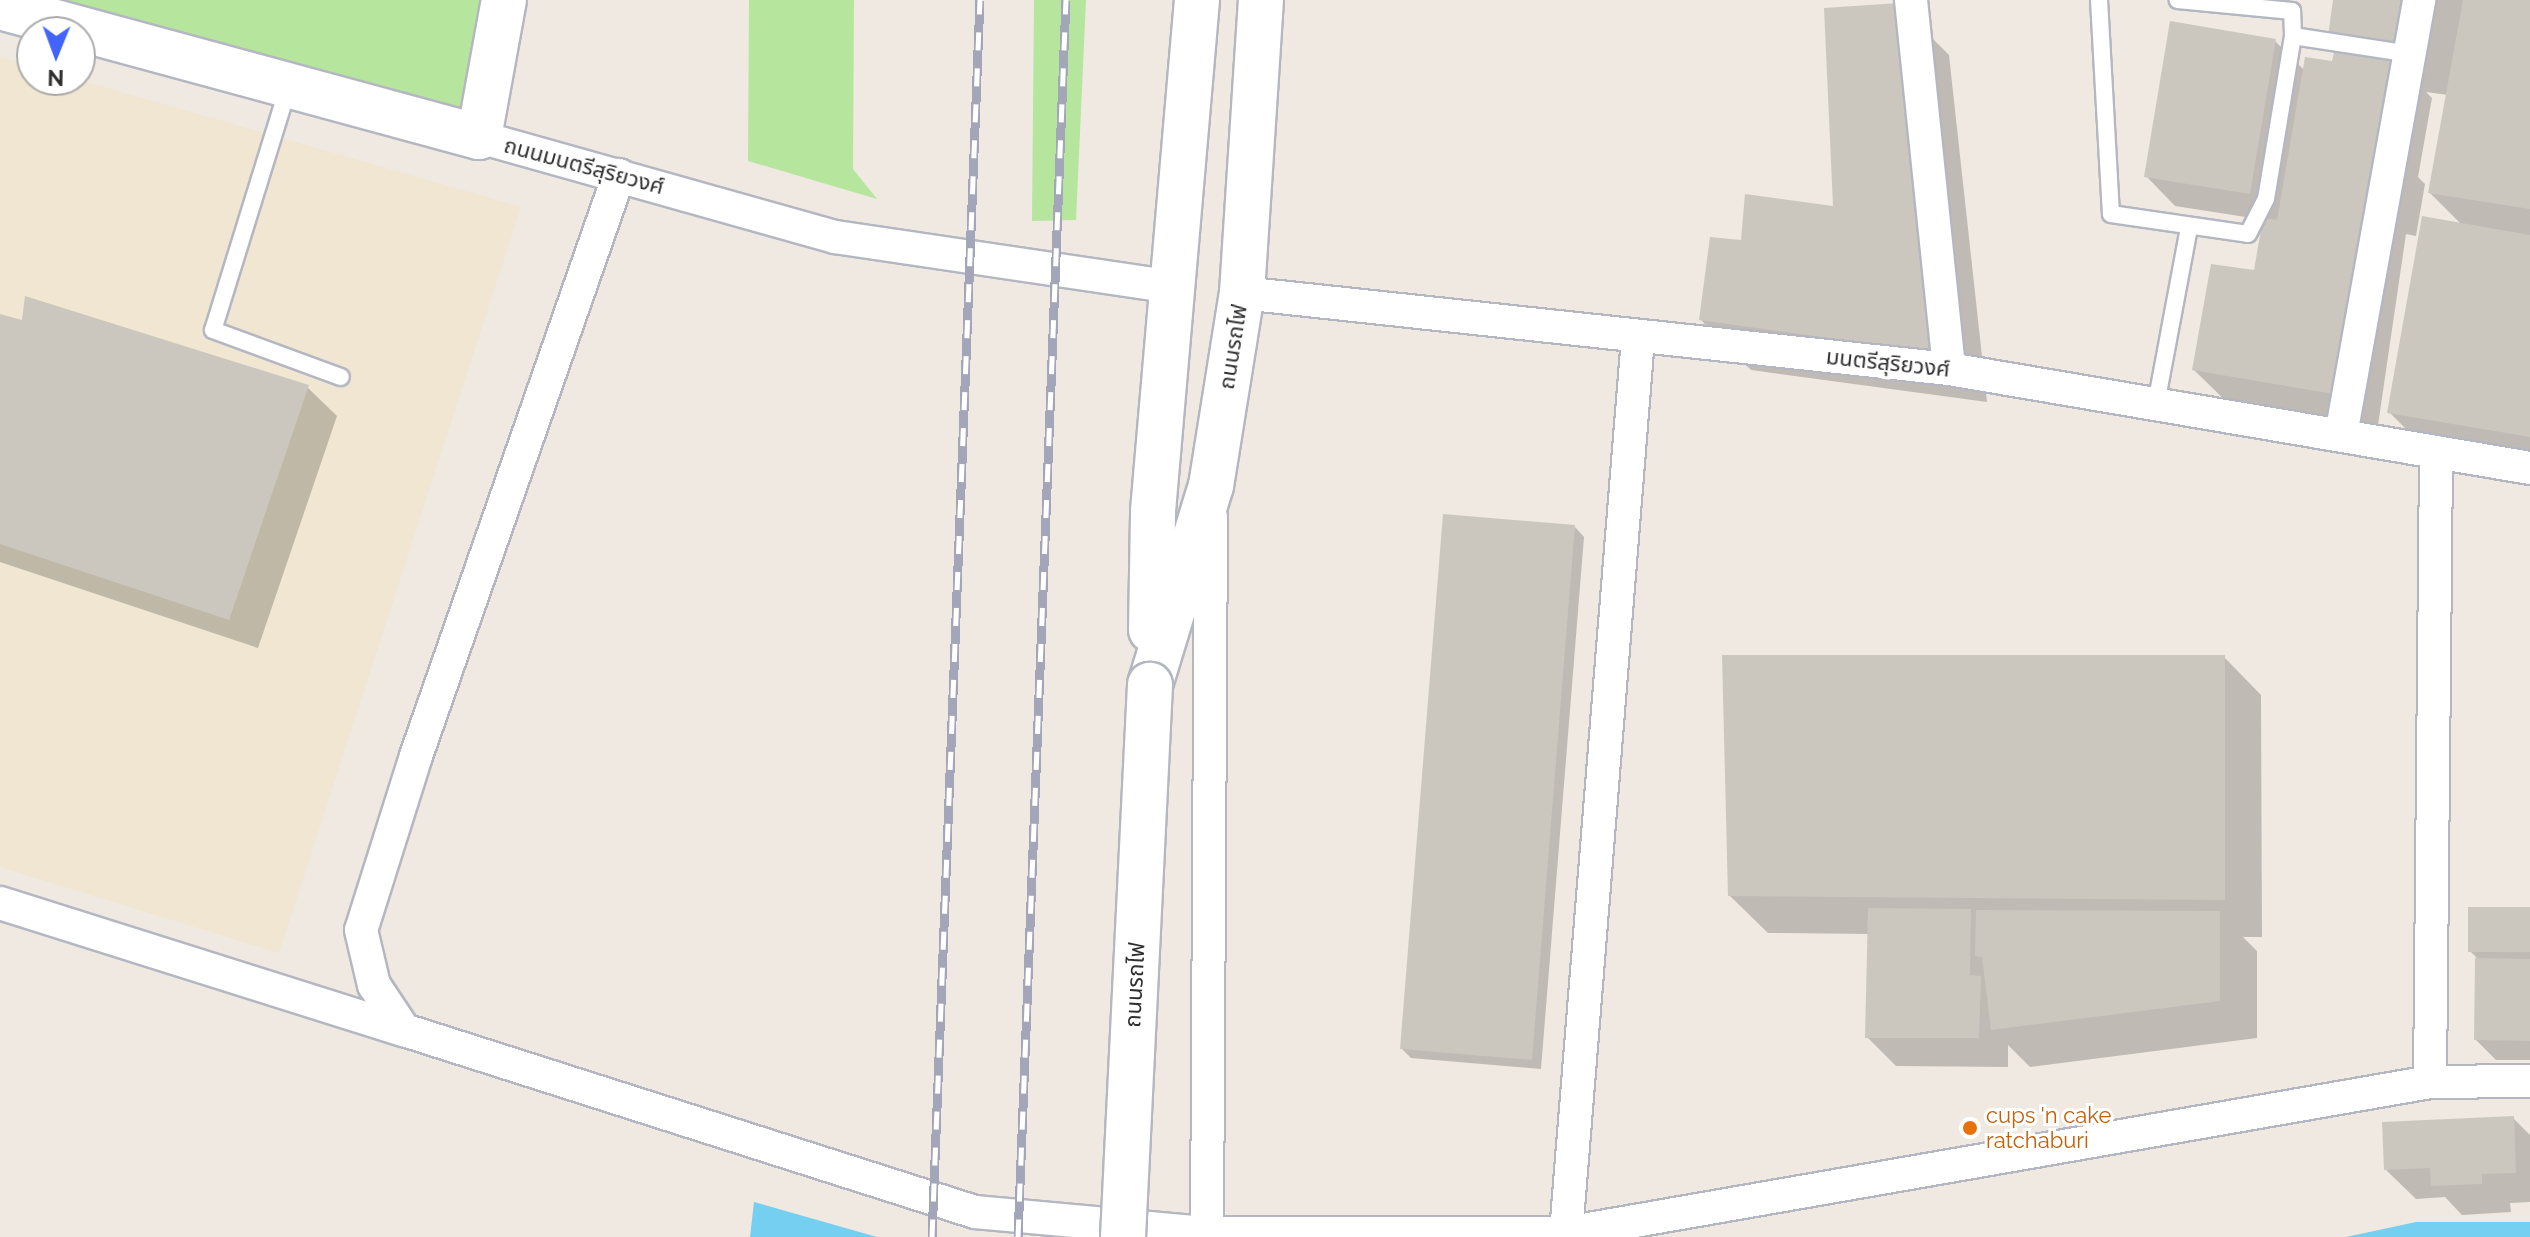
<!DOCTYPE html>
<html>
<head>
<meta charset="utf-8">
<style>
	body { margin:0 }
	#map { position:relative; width:2530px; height:1237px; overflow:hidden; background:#efe9e1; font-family:Raleway,"Noto Sans Thai",sans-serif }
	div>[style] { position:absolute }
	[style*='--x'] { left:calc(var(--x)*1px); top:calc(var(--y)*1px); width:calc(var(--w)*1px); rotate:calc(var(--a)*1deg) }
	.education>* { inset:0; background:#f0e6d1 }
	.green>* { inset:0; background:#b6e59e }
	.water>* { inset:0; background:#75cff0 }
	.shadow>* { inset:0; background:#0003 }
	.building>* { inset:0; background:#cbc7bf }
	.roads { filter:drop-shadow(2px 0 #b4b7c1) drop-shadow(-2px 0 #b4b7c1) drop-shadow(0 2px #b4b7c1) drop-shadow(0 -2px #b4b7c1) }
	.lane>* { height:16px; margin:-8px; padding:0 8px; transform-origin:8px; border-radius:8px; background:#fff }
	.street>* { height:32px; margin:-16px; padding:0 16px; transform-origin:16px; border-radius:16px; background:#fff }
	.secondary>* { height:44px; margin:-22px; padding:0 22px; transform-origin:22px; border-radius:22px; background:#fff }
	.rail>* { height:9px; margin-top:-4.5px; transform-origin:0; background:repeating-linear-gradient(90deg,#fff 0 18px,#a3a6b8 0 36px); box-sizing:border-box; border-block:2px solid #a3a6b8 }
	.bridges { filter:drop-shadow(2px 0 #b4b7c1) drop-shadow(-2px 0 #b4b7c1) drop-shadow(0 2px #b4b7c1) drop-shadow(0 -2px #b4b7c1) }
	.secondary-bridge>* { height:44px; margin:-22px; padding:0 22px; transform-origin:22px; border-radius:22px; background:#fff }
	.dots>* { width:22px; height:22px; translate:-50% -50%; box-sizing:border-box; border:4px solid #fff; border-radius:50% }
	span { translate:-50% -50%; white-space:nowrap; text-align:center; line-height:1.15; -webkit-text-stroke:6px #fff; paint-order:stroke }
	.street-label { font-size:22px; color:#2e2e2e }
	.food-label { font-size:22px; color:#c56008 }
	.left { translate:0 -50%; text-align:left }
	.north { position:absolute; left:16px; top:16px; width:80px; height:80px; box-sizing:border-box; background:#fff; border:2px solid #ababab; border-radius:50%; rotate:181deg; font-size:22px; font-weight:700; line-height:32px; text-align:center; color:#2e2e2e }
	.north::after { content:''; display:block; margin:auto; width:28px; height:36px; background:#4264fb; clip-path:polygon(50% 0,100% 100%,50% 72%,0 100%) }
</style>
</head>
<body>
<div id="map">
	<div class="education">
		<div style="clip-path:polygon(0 57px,32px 66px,32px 80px,80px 80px,521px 207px,279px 953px,0 867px)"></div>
	</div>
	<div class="green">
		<div style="clip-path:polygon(0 0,498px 0,479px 137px)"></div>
		<div style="clip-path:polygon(749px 0,854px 0,853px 169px,877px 199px,748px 161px)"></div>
		<div style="clip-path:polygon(1034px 0,1086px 0,1076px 220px,1032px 221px)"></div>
	</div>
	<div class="water">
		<div style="clip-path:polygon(754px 1202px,877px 1237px,750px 1237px)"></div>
		<div style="clip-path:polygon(2416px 1222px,2530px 1222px,2530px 1237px,2346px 1237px)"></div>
	</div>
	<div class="shadow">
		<div style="clip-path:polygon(2335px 0,2530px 0,2530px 477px,2439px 462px,2389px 412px,2462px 225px,2430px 193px,2448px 95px,2426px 92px,2432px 98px,2418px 177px,2425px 184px,2416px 236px,2406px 234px,2377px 432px,2232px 407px,2194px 370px,2255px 273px,2265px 220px,2175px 206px,2146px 176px,2275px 41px,2305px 71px,2334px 64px)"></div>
		<div style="clip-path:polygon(1899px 5px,1949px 55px,1987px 402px,1751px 370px,1701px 320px,1743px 242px,1835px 208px)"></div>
		<div style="clip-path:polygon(0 316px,307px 387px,337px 416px,258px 648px,0 562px)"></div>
		<div style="clip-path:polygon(1575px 527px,1584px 537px,1541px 1069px,1411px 1058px,1402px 1049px)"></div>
		<div style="clip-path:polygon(2224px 657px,2261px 695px,2262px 937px,2243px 937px,2257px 951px,2257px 1038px,2030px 1067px,2008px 1045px,2008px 1067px,1896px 1066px,1867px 1037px,1870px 934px,1768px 933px,1730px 896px)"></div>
		<div style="clip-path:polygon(2530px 909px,2530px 1060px,2496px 1060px,2476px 1040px,2477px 958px,2470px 951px)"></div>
		<div style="clip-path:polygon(2513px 1118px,2530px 1135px,2530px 1202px,2510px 1203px,2511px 1212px,2462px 1215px,2445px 1197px,2416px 1199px,2386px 1170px)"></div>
	</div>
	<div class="building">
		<div style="clip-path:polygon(2333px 0,2409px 0,2402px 47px,2328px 36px)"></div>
		<div style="clip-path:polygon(2463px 0,2530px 0,2530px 209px,2428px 193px)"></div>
		<div style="clip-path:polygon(1899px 3px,1938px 353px,1699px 320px,1710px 237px,1741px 240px,1745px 194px,1833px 206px,1824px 8px)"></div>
		<div style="clip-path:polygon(2170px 21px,2276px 39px,2250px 194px,2144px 177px)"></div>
		<div style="clip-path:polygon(2335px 48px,2395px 58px,2340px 395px,2192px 370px,2211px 264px,2254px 270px,2263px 218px,2277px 220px,2305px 57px,2332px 61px)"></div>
		<div style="clip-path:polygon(2422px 216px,2530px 235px,2530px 437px,2387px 413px)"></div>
		<div style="clip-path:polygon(25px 296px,309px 385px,229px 620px,0 544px,0 314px,22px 320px)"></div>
		<div style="clip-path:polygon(1443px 514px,1575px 525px,1532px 1060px,1400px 1049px)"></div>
		<div style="clip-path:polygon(1722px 655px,2225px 655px,2225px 900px,1728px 896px)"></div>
		<div style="clip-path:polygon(2468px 907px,2530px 907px,2530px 952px,2468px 952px)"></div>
		<div style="clip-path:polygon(1868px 908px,1971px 909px,1970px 975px,1981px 976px,1979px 1038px,1865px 1038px)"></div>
		<div style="clip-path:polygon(1976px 910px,2220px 911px,2220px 1001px,1991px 1030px,1982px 957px,1975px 956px)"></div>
		<div style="clip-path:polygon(2475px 958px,2530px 959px,2530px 1041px,2474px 1040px)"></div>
		<div style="clip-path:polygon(2514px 1116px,2516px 1173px,2482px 1174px,2482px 1184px,2431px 1186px,2430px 1168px,2384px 1170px,2382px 1122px)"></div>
	</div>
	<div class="roads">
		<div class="lane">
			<div style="--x:2099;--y:0;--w:214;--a:86.8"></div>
			<div style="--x:2111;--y:214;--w:138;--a:8.3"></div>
			<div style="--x:2248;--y:234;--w:39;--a:-63"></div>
			<div style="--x:2266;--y:199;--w:165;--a:-80.6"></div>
			<div style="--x:2293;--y:36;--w:25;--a:-92"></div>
			<div style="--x:2292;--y:11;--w:115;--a:-174.5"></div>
			<div style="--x:2293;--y:36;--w:118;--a:8.7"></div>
			<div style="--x:288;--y:88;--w:253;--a:107.2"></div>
			<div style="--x:213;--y:330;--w:136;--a:20.2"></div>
			<div style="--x:2156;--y:404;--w:180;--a:-79.4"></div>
		</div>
		<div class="street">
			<div style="--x:1911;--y:0;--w:371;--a:84.1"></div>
			<div style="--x:479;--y:137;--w:370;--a:15.7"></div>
			<div style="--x:835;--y:237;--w:344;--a:8.4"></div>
			<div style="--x:619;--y:175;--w:615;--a:109.26"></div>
			<div style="--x:416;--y:756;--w:182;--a:107.5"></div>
			<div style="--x:361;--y:930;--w:57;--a:76.7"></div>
			<div style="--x:374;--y:985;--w:54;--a:56.3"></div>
			<div style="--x:404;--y:1030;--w:599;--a:17.68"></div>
			<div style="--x:975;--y:1212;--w:233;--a:5.2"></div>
			<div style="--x:1207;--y:1233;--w:359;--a:0"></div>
			<div style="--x:1566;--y:1233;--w:877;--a:-9.91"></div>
			<div style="--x:2430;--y:1082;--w:100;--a:-0.6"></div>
			<div style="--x:1242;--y:293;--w:711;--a:6.14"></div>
			<div style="--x:1949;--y:369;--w:589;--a:9.67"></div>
			<div style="--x:2341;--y:435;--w:442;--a:-79.8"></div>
			<div style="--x:0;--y:903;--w:423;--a:17.5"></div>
			<div style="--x:2430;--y:1082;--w:630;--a:-89.45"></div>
			<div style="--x:1207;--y:1233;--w:716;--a:-89.68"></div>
			<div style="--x:1566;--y:1233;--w:898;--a:-85.4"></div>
		</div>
		<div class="secondary">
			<div style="--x:0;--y:7;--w:496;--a:15.2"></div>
			<div style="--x:479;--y:137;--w:139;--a:-79.7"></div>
			<div style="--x:1151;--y:630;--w:119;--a:-89"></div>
			<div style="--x:1153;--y:511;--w:513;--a:-85.08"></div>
			<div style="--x:1150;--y:685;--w:208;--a:-73"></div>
			<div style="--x:1211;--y:486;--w:195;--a:-80.9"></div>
			<div style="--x:1242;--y:293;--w:294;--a:-86.3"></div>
		</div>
	</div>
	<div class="rail">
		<div style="--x:932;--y:1237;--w:1238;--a:-87.78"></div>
		<div style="--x:1018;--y:1237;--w:1238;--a:-87.78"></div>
	</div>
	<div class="bridges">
		<div class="secondary-bridge">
			<div style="--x:1123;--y:1237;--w:553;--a:-87.2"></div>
		</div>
	</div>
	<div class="dots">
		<div style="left:1970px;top:1128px;background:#e8710a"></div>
	</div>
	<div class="street-label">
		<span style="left:584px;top:166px;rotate:15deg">ถนนมนตรีสุริยวงศ์</span>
		<span style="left:1233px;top:347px;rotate:-81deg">ถนนรถไฟ</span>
		<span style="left:1888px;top:363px;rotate:6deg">มนตรีสุริยวงศ์</span>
		<span style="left:1135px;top:985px;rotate:-87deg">ถนนรถไฟ</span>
	</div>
	<div class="food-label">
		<span class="left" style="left:1986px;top:1128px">cups 'n cake<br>ratchaburi</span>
	</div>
	<div class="north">N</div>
</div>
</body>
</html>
